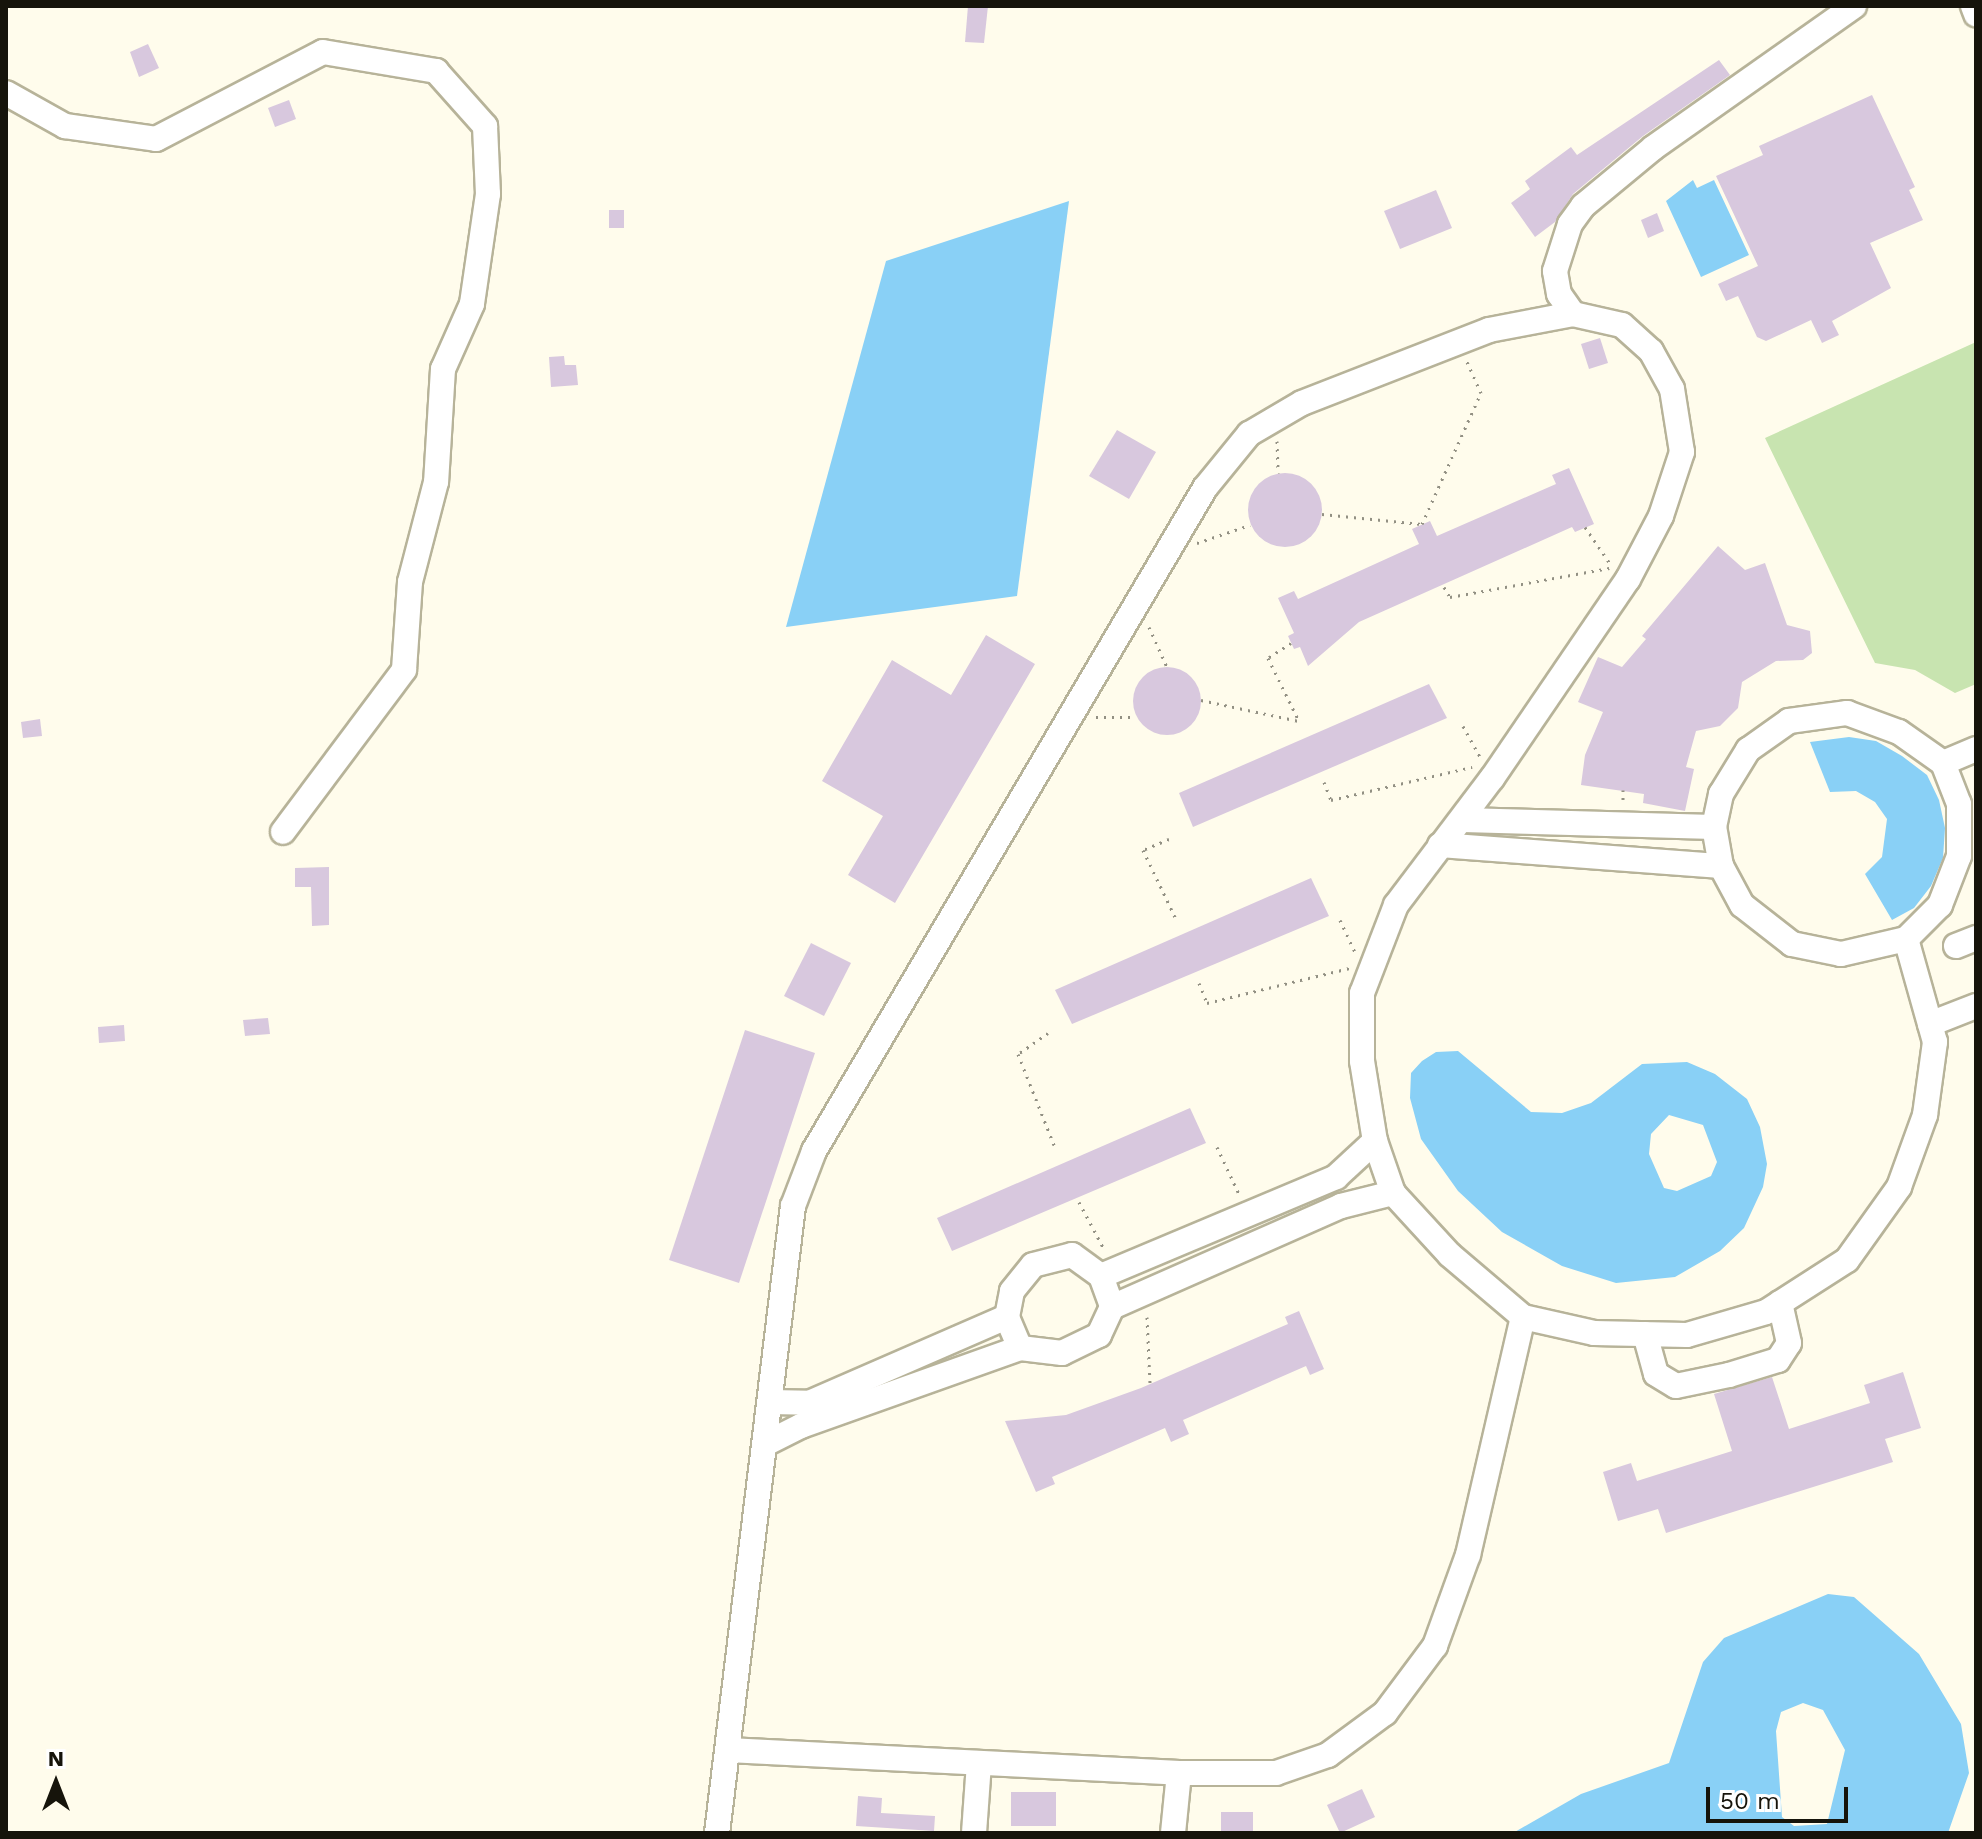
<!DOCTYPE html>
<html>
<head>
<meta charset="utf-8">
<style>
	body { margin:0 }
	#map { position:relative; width:1982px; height:1839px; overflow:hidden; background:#fffcec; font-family:"Work Sans",sans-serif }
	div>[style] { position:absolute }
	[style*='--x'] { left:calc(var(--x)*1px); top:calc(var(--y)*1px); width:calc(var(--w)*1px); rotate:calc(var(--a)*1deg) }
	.green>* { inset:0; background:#c8e4b0 }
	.water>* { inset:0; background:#89d0f6 }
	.building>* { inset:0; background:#d8c8de }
	.round { border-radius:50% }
	.path>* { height:3px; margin-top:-1.5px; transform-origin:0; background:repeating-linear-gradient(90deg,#929083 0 2px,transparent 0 8px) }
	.roads { filter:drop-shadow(2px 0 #b7b399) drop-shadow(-2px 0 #b7b399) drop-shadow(0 2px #b7b399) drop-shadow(0 -2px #b7b399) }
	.minor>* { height:24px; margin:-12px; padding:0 12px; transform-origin:12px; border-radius:12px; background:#fff }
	span { translate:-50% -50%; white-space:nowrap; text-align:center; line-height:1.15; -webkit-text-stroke:8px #fff; paint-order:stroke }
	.frame { position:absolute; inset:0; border:8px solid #16140b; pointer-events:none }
	.north { position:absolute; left:16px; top:1743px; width:80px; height:80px; -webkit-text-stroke:6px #fff; paint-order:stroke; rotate:0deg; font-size:22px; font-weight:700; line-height:32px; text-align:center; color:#16140b }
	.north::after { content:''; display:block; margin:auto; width:28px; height:36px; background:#16140b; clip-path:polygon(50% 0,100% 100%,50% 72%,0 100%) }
	.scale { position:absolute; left:1706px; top:1787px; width:142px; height:36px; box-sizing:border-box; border:4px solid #16140b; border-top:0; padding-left:10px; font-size:24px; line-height:28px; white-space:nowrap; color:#16140b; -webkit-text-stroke:6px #fff; paint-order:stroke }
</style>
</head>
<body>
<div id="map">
	<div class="green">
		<div style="clip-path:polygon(1976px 342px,1976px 684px,1955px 693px,1915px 670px,1875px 663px,1765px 438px)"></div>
	</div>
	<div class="water">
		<div style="clip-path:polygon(1693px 180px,1697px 188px,1714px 180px,1749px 255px,1701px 277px,1666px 201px)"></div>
		<div style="clip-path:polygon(1069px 201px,1017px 596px,786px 627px,886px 261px)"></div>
		<div style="clip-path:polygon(1849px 737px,1876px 741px,1902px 756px,1927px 775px,1939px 800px,1945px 828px,1943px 858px,1931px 886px,1914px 908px,1892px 920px,1865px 874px,1882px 857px,1887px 819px,1875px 802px,1856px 791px,1830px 792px,1810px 742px)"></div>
		<div style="clip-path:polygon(evenodd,1458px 1051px,1531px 1112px,1562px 1113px,1591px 1103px,1642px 1064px,1687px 1062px,1715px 1074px,1747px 1099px,1760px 1127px,1767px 1164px,1763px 1187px,1744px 1228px,1720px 1251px,1675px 1277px,1616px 1283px,1562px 1266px,1502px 1232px,1458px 1191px,1421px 1139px,1410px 1098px,1411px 1073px,1422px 1061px,1436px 1052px,1458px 1051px,1669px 1115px,1703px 1125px,1717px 1162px,1711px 1176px,1677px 1191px,1664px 1188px,1649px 1154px,1651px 1134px,1669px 1115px)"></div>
		<div style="clip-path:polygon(evenodd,1828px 1594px,1854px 1597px,1919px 1654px,1961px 1724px,1969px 1773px,1948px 1833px,1513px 1833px,1581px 1794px,1669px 1763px,1703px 1662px,1724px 1638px,1828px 1594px,1803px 1703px,1823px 1710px,1845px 1750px,1827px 1824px,1794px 1826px,1782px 1817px,1776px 1731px,1781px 1712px,1803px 1703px)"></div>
	</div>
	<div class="building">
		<div style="clip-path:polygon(968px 6px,988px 6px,984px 43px,965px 42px)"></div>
		<div style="clip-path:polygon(148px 44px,159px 68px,139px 77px,130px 52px)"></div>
		<div style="clip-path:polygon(1719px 60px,1730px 75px,1643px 136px,1573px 194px,1555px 222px,1535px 237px,1511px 203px,1530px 189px,1525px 181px,1571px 147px,1577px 155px)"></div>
		<div style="clip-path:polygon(1872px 95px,1915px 187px,1909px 190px,1923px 220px,1870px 243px,1891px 288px,1832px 321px,1839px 335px,1822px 343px,1811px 320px,1766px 341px,1757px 337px,1738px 296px,1726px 301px,1718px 284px,1758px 266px,1716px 176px,1763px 155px,1759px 146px)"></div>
		<div style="clip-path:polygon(289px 100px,296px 119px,275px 127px,268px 108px)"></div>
		<div style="clip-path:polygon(1436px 190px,1452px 228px,1400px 249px,1384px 211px)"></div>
		<div style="clip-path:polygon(609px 210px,624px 210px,624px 228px,609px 228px)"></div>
		<div style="clip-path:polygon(1657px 213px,1664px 231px,1648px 238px,1641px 220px)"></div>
		<div style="clip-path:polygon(1600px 338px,1608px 363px,1589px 369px,1581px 344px)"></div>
		<div style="clip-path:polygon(564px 356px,565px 365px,576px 365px,578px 385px,551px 387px,549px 357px)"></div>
		<div style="clip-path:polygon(1117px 430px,1156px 452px,1129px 499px,1089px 476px)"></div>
		<div style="clip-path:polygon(1569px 468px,1594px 524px,1575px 532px,1572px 527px,1359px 622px,1308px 666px,1300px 647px,1294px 649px,1288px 636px,1294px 633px,1278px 598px,1294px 591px,1298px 599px,1419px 544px,1412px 529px,1430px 521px,1437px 536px,1556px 484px,1552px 475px)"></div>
		<div class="round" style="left:1248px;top:473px;width:74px;height:74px"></div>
		<div style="clip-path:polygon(1718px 546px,1745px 570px,1765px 563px,1787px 625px,1810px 631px,1812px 653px,1803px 660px,1776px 661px,1742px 682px,1738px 708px,1720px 726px,1696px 731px,1686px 767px,1694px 769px,1685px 811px,1643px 803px,1644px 794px,1581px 785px,1585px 755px,1603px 712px,1578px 702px,1598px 657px,1622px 667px,1646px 639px,1642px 636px)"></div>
		<div style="clip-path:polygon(986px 635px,1035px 664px,895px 903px,848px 875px,883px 816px,822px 781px,892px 660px,951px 695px)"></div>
		<div class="round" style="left:1133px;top:667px;width:68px;height:68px"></div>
		<div style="clip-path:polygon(1429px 684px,1447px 718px,1193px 827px,1179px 793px)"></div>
		<div style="clip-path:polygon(40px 719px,42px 736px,23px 738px,21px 722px)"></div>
		<div style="clip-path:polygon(329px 867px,329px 925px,312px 926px,311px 887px,295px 887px,295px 868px)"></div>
		<div style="clip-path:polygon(1311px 878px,1329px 916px,1072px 1024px,1055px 990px)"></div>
		<div style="clip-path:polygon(811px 943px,851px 963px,824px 1016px,784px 996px)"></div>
		<div style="clip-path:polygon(268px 1018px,270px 1034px,245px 1036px,243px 1020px)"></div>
		<div style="clip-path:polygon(124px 1025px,125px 1041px,99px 1043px,98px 1027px)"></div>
		<div style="clip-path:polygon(745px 1030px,815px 1053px,739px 1283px,669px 1260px)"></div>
		<div style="clip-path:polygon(1190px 1108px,1206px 1143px,952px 1251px,937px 1218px)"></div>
		<div style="clip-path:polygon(1299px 1311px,1324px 1369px,1310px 1375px,1306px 1366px,1183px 1420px,1189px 1434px,1171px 1442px,1165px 1428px,1052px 1477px,1055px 1484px,1036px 1492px,1005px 1421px,1066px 1415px,1141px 1388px,1288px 1324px,1285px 1317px)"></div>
		<div style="clip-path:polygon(1903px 1372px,1921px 1428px,1885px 1439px,1893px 1462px,1666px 1533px,1658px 1509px,1618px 1521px,1603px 1472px,1631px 1463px,1637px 1481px,1732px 1451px,1714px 1394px,1772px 1377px,1789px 1429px,1870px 1403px,1864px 1385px)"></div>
		<div style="clip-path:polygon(1362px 1789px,1375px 1817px,1340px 1833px,1327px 1805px)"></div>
		<div style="clip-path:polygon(1011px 1792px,1056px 1792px,1056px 1826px,1011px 1826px)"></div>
		<div style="clip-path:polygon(858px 1796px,882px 1798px,881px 1813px,935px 1816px,934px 1831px,856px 1826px)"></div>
		<div style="clip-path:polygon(1221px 1812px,1253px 1812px,1253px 1833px,1221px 1833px)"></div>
	</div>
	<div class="path">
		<div style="--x:1277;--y:441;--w:32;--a:88"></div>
		<div style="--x:1322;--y:514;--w:100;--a:5.7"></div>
		<div style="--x:1422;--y:524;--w:144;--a:-65.8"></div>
		<div style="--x:1481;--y:393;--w:35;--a:-114"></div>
		<div style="--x:1585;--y:527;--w:46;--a:55.6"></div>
		<div style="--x:1197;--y:543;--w:56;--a:-18.8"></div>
		<div style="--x:1444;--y:587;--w:12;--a:59"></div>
		<div style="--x:1450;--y:597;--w:162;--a:-10.3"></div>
		<div style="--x:1149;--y:627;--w:44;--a:65.8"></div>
		<div style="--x:1291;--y:643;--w:27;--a:147"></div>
		<div style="--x:1268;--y:658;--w:70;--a:63.8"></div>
		<div style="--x:1201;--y:700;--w:100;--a:12.1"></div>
		<div style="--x:1096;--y:717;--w:40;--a:0"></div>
		<div style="--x:1463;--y:726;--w:35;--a:61"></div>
		<div style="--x:1324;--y:782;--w:19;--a:69"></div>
		<div style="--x:1331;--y:800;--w:145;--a:-13.2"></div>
		<div style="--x:1623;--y:790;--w:12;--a:90"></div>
		<div style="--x:1169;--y:839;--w:28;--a:157"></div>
		<div style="--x:1143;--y:850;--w:76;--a:64.4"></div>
		<div style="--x:1340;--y:920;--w:35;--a:65"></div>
		<div style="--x:1199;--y:983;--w:22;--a:68"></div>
		<div style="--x:1207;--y:1003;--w:147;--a:-13.8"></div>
		<div style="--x:1048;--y:1033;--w:37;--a:145"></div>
		<div style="--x:1018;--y:1054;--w:98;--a:68.4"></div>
		<div style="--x:1217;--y:1147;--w:52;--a:64.9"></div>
		<div style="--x:1079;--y:1202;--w:55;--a:62"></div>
		<div style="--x:1147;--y:1317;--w:67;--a:87.4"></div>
	</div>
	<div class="roads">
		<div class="minor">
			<div style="--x:1973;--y:6;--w:9;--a:69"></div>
			<div style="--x:6;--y:93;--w:68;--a:29.2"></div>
			<div style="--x:65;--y:126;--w:92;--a:8.1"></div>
			<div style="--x:156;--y:139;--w:188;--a:-27.5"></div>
			<div style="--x:323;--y:52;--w:115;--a:9.5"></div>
			<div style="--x:436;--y:71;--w:74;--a:48.3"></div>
			<div style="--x:485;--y:126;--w:68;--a:87.5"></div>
			<div style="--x:488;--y:194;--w:111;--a:98.3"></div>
			<div style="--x:472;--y:304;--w:71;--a:114"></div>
			<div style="--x:443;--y:369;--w:113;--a:93.5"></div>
			<div style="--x:436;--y:482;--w:103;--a:104.6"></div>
			<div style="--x:410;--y:582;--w:88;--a:93.9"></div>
			<div style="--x:404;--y:670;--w:202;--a:126.8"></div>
			<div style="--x:1573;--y:314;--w:24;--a:-125"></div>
			<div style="--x:1559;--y:294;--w:23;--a:-100"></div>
			<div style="--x:1555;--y:271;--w:49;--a:-72.3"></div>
			<div style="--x:1570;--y:224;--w:22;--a:-54"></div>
			<div style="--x:1583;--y:206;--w:91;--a:-39.6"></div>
			<div style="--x:1653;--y:148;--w:246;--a:-35.2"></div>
			<div style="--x:1847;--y:713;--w:55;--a:20.1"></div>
			<div style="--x:1899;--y:732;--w:54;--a:35.2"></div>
			<div style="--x:1943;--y:763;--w:44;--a:68.7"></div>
			<div style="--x:1959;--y:804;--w:52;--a:90"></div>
			<div style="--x:1959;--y:856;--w:53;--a:111.2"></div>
			<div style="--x:1940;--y:905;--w:48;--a:135"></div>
			<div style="--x:1906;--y:939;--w:67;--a:167"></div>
			<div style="--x:1841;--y:954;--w:50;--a:-168.5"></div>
			<div style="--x:1792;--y:944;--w:63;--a:-142"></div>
			<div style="--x:1742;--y:905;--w:44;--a:-118.3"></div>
			<div style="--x:1721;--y:866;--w:40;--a:-100"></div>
			<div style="--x:1714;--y:827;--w:34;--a:-78"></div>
			<div style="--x:1721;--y:794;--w:52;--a:-58.5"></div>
			<div style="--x:1748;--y:750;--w:50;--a:-35.3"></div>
			<div style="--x:1789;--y:721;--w:59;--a:-7.9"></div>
			<div style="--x:1943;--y:763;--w:36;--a:-23"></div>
			<div style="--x:1463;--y:820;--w:251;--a:1.6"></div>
			<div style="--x:1440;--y:845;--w:282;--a:4.3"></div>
			<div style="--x:1956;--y:946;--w:22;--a:-22"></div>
			<div style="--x:1930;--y:1024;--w:49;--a:-21.4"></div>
			<div style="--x:1072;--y:1255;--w:36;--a:36"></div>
			<div style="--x:1101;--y:1276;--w:33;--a:70"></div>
			<div style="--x:1112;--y:1307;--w:31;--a:115"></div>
			<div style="--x:1099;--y:1335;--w:41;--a:154.1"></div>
			<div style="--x:1062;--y:1353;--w:42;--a:-173.2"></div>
			<div style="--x:1020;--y:1348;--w:34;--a:-113"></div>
			<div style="--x:1007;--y:1317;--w:26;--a:-79"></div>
			<div style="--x:1012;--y:1291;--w:33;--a:-51"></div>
			<div style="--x:1033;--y:1265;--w:40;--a:-14.4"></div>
			<div style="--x:1101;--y:1276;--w:255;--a:-22.8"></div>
			<div style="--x:1336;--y:1177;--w:53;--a:-42.7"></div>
			<div style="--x:1112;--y:1307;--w:250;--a:-23.8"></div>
			<div style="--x:1341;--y:1206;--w:54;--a:-14"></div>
			<div style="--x:1645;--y:1334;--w:41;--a:74.6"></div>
			<div style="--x:1656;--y:1374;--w:23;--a:31"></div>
			<div style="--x:1676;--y:1386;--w:54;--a:-11.7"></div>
			<div style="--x:1729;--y:1375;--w:51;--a:-17"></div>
			<div style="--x:1778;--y:1360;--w:20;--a:-57"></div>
			<div style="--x:1789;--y:1343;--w:41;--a:-102.7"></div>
			<div style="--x:770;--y:1402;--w:39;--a:1"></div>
			<div style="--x:809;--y:1403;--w:216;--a:-23.5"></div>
			<div style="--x:765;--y:1444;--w:40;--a:-26.6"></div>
			<div style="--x:801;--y:1426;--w:232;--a:-19.6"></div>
			<div style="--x:728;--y:1750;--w:452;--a:2.9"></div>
			<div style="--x:1179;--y:1773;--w:97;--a:0"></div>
			<div style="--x:1276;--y:1773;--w:55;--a:-19.1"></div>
			<div style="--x:1328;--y:1755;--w:71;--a:-36.4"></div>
			<div style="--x:1385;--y:1713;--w:84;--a:-53.3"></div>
			<div style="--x:1435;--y:1646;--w:97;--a:-70.1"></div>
			<div style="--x:1468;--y:1555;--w:244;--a:-77"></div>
			<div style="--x:717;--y:1833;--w:632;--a:-83.09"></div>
			<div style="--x:793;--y:1206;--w:59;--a:-69.1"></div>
			<div style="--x:814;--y:1151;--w:770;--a:-59.47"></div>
			<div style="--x:1205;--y:488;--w:70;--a:-50.8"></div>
			<div style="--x:1249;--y:434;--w:61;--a:-30.3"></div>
			<div style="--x:1302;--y:403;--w:201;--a:-21.3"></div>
			<div style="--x:1489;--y:330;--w:86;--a:-10.8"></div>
			<div style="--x:1573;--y:314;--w:50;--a:12.7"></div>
			<div style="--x:1622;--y:325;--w:39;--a:42"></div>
			<div style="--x:1651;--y:351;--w:43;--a:61.1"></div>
			<div style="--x:1672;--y:389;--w:64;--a:81"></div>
			<div style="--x:1682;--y:452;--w:67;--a:108.2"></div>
			<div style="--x:1661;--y:516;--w:71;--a:117.6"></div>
			<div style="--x:1628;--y:579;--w:241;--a:124.3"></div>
			<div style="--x:1492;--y:778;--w:159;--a:127.1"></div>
			<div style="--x:1396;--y:905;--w:94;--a:111.1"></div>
			<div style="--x:1362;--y:993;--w:68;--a:90"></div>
			<div style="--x:1362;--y:1061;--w:81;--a:80.8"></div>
			<div style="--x:1375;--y:1141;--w:55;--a:70.9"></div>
			<div style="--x:1393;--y:1193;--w:84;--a:47.4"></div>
			<div style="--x:1450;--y:1255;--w:96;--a:40.3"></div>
			<div style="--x:1523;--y:1317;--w:73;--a:12.7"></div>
			<div style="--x:1594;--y:1333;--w:93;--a:1.2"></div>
			<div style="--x:1687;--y:1335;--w:82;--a:-16.2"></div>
			<div style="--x:1766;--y:1312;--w:96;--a:-32.7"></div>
			<div style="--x:1847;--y:1260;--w:90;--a:-54.5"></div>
			<div style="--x:1899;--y:1187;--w:77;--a:-70.1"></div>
			<div style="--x:1925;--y:1115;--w:74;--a:-82.2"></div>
			<div style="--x:1935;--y:1042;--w:107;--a:-105.7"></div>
			<div style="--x:974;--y:1833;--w:70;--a:-85.9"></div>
			<div style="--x:1173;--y:1833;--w:60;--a:-84.3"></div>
		</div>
	</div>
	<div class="frame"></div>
	<div class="north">N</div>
	<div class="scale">50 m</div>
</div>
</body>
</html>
